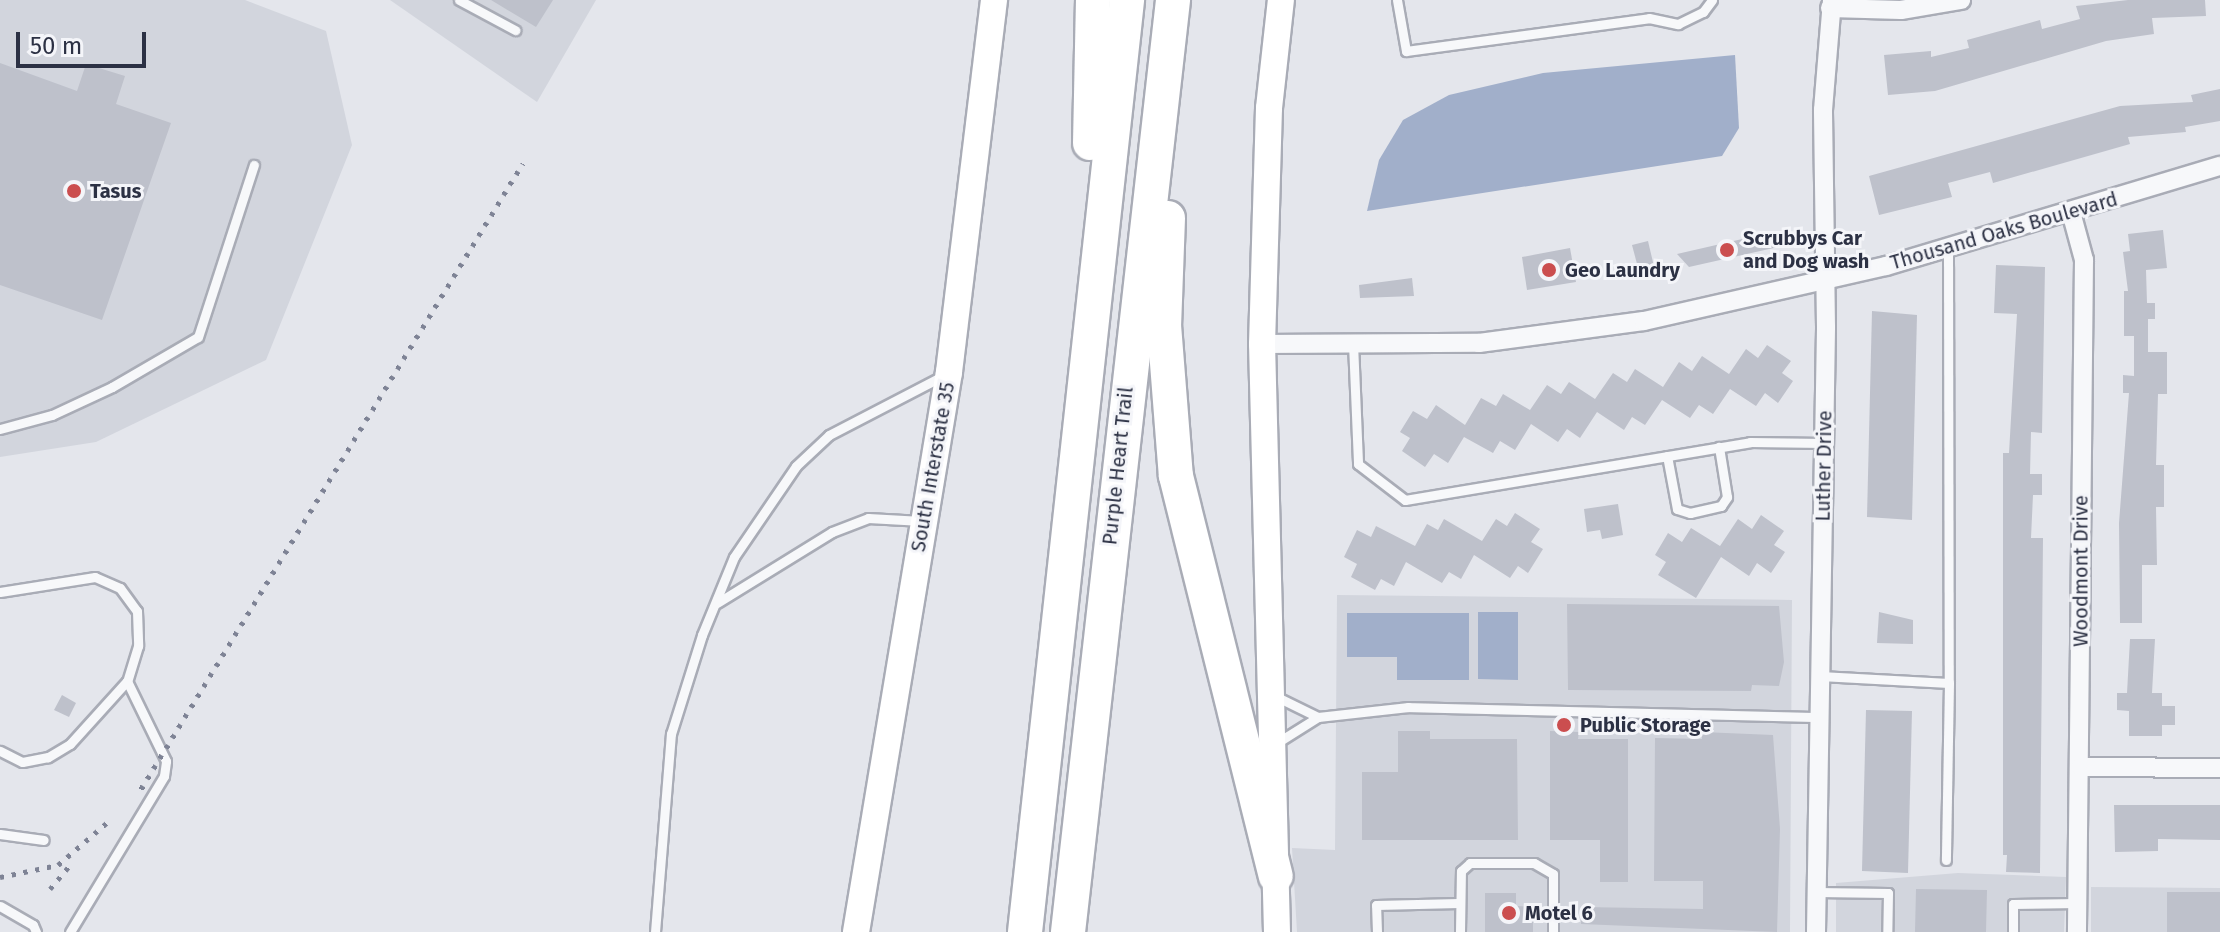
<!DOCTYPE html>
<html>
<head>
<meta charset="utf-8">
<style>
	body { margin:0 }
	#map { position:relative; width:2220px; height:932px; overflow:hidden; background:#e4e6ec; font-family:"Fira Sans",sans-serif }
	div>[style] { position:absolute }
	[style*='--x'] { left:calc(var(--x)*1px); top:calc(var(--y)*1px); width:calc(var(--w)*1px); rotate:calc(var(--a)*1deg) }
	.built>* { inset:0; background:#d2d5dd }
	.water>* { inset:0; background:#a1afca }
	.building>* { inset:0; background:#bec1cb }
	.roads { filter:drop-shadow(2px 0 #a9acb6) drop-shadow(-2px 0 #a9acb6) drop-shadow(0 2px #a9acb6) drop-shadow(0 -2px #a9acb6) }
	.lane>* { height:9px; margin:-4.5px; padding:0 4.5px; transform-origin:4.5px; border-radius:4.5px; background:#f7f8fa }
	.street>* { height:18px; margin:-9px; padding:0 9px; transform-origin:9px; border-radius:9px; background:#f7f8fa }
	.secondary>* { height:26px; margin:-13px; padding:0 13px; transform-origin:13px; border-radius:13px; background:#fff }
	.highway>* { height:34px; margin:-17px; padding:0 17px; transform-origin:17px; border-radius:17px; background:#fff }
	.rail>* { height:5px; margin-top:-2.5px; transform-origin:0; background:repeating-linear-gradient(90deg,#7e8395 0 4px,transparent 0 12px) }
	.dots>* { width:22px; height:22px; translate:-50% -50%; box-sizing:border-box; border:4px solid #f4f5f9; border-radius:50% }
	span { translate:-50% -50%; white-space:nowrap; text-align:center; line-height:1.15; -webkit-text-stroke:6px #f4f5f9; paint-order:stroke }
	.poi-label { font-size:20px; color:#2c3144; font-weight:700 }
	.left { translate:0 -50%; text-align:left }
	.street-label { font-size:20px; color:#2c3144 }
	.scale { position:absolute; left:16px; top:32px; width:130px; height:36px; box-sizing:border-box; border:4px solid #2c3144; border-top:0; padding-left:10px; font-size:24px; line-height:28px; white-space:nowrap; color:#2c3144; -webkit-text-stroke:6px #f4f5f9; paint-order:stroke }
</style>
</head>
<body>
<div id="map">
	<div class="built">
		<div style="clip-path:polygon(0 0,245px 0,326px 31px,352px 145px,266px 360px,96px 442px,0 457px)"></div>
		<div style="clip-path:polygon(390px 0,596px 0,537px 102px)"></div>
		<div style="clip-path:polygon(1337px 595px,1792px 600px,1790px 932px,1297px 932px,1292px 848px,1335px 850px)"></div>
		<div style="clip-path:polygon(1958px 873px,2066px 877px,2064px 932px,1836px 932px,1836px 883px)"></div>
		<div style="clip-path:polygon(2091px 887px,2220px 888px,2220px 932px,2091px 932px)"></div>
	</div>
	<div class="water">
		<div style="clip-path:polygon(1735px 55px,1739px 128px,1722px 156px,1367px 211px,1379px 160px,1403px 120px,1449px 95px,1543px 73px)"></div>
		<div style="clip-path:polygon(1478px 612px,1518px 612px,1518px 680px,1478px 679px)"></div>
		<div style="clip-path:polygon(1347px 613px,1469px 613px,1469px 680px,1397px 680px,1397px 657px,1347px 657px)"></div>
	</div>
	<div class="building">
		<div style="clip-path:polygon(491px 0,553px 0,536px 27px)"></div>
		<div style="clip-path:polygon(2128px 0,2205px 0,2206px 16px,2152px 18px,2154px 34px,2106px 41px,1935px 91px,1888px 95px,1884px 55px,1931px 51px,1931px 57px,1969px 48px,1967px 40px,2040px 20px,2042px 29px,2080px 19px,2076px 6px)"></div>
		<div style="clip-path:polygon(0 63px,77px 91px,86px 64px,125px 76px,116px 104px,171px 123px,102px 320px,0 285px)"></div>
		<div style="clip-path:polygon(2220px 89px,2220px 121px,2185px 127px,2186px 132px,2128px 137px,2130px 144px,1993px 183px,1990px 172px,1948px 183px,1952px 197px,1879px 215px,1869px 176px,2120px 106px,2193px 102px,2191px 95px)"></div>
		<div style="clip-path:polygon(2163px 230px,2167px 268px,2146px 270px,2147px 303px,2155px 303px,2155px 319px,2148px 319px,2148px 352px,2167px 352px,2167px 394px,2158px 394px,2156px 465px,2164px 465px,2164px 507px,2156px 507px,2157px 565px,2142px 565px,2142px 623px,2120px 623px,2119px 523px,2129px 393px,2123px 393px,2123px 375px,2134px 376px,2134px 336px,2124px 336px,2124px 291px,2128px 291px,2123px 252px,2130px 251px,2128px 234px)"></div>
		<div style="clip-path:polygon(1764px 234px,1778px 247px,1689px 267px,1677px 254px)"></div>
		<div style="clip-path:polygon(1648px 241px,1656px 275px,1641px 279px,1632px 245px)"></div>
		<div style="clip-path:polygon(1570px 248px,1576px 282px,1527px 290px,1522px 257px)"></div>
		<div style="clip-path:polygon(1996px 265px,2045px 267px,2042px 433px,2031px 432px,2030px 474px,2042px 474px,2042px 495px,2033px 495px,2031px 538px,2043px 538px,2040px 873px,2006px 872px,2007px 855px,2003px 855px,2003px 453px,2009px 453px,2017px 314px,1994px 313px)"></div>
		<div style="clip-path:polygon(1412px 278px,1414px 296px,1360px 298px,1359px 285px)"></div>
		<div style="clip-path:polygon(1872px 311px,1917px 315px,1912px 520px,1867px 517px)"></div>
		<div style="clip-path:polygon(1767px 345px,1791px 361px,1782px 373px,1793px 381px,1778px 403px,1765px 393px,1756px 406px,1730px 389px,1713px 414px,1699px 405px,1690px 418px,1662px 400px,1645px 425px,1632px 417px,1624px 430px,1597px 412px,1580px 438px,1567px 429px,1558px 442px,1531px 424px,1515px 450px,1500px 441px,1493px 453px,1464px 437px,1448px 463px,1434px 454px,1425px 467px,1402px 451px,1410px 438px,1400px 432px,1413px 411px,1427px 419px,1436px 405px,1465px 425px,1481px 398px,1496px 406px,1503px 394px,1530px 410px,1547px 385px,1561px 394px,1569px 382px,1595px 399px,1613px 373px,1627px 382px,1635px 369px,1663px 387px,1679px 362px,1692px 371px,1702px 356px,1729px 374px,1746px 349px,1758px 358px)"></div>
		<div style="clip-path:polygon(1618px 504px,1623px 535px,1602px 539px,1600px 530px,1587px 532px,1584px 509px)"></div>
		<div style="clip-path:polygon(1515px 513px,1540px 529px,1531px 542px,1543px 549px,1528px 573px,1518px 566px,1510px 578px,1474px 555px,1461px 579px,1449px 572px,1442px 583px,1406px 562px,1394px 586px,1381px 579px,1375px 590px,1351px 577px,1357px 564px,1344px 557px,1357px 530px,1371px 537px,1376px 526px,1415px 546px,1427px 524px,1438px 530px,1444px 519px,1482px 541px,1496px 519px,1507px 526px)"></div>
		<div style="clip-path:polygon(1761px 515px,1784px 531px,1774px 545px,1785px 552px,1771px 573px,1757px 563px,1749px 576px,1721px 557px,1696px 598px,1658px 575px,1666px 562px,1655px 555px,1668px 533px,1682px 542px,1691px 528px,1720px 546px,1738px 519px,1752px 529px)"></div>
		<div style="clip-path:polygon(1567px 604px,1779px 606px,1784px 662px,1779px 686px,1752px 685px,1751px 691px,1568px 690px)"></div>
		<div style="clip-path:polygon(1879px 612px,1913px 620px,1913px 644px,1877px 643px)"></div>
		<div style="clip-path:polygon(2130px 639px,2155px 639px,2152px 693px,2162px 693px,2162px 706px,2175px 706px,2175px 725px,2162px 725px,2162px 736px,2129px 736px,2129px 711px,2117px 710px,2117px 693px,2127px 693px)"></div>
		<div style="clip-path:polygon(62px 695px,76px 703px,69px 717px,54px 710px)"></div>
		<div style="clip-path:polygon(1866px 710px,1912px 711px,1908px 873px,1862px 871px)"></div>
		<div style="clip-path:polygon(1398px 731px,1430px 731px,1430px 739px,1517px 739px,1518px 840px,1362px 840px,1362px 772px,1398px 772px)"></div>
		<div style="clip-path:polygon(1550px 731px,1579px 732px,1578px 739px,1628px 739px,1628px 882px,1600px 882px,1600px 840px,1550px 840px)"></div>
		<div style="clip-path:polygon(1702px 732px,1773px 735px,1780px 829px,1777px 932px,1581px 924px,1581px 907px,1703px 909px,1703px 881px,1654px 881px,1655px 738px,1702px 739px)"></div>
		<div style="clip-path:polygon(2114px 805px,2220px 805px,2220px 840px,2158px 839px,2158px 851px,2115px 852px)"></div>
		<div style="clip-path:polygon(1916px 889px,1987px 890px,1986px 932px,1915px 932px)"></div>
		<div style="clip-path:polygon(2167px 892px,2220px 892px,2220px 932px,2167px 932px)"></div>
		<div style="clip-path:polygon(1485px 893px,1516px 893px,1516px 906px,1533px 907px,1533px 932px,1485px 932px)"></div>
	</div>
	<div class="roads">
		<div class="lane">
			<div style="--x:459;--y:0;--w:64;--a:28.2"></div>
			<div style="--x:1397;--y:0;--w:52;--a:80"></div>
			<div style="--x:1406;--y:51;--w:245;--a:-7.7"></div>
			<div style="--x:1649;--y:18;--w:30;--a:12"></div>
			<div style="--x:1678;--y:24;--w:28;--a:-26"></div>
			<div style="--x:1703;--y:12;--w:15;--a:-53"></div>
			<div style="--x:1948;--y:248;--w:435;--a:89.9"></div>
			<div style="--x:1353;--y:343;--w:121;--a:87.6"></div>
			<div style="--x:1358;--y:464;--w:59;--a:37.5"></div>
			<div style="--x:1405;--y:500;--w:350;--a:-9.5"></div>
			<div style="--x:1750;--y:442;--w:74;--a:0.8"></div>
			<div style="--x:0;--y:429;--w:54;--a:-15.1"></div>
			<div style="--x:52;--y:415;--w:66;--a:-25"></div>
			<div style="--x:112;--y:387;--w:99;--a:-30.2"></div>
			<div style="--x:198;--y:337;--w:181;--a:-72"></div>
			<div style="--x:1667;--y:456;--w:54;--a:79.3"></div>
			<div style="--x:1677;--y:509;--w:14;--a:17"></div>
			<div style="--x:1690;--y:513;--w:32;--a:-13"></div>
			<div style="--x:1721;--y:506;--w:11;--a:-56"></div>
			<div style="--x:1727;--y:497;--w:51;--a:-99.1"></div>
			<div style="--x:0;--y:592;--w:96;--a:-9"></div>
			<div style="--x:95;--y:577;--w:27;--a:24"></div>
			<div style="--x:120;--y:588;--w:29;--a:54"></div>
			<div style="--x:137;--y:611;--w:35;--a:88"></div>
			<div style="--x:138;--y:646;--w:37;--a:107"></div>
			<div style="--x:127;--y:681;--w:85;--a:132.1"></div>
			<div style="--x:70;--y:744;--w:26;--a:149"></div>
			<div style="--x:48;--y:757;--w:26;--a:169"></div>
			<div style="--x:22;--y:762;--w:25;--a:-153"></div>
			<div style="--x:717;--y:603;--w:135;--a:-31.7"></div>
			<div style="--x:832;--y:532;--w:39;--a:-21"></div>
			<div style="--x:868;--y:518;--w:54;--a:3.2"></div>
			<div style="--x:1820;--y:676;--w:129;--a:3.1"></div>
			<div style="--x:1949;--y:683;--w:177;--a:91"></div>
			<div style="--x:1273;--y:695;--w:50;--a:26.1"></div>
			<div style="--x:1318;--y:717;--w:51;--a:147.9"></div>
			<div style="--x:1318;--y:717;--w:91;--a:-6.3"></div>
			<div style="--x:1408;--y:707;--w:412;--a:1.4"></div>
			<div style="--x:0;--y:834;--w:44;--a:7.8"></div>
			<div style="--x:1817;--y:892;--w:71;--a:0.8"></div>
			<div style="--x:1888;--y:893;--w:39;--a:91"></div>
			<div style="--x:0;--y:906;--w:38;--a:30"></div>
			<div style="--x:33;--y:925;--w:8;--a:67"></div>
			<div style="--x:70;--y:932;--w:182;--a:-58.9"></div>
			<div style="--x:164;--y:776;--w:15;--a:-82"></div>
			<div style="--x:166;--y:761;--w:89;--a:-116"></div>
			<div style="--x:655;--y:932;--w:199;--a:-85.4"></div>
			<div style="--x:671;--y:734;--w:104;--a:-72.6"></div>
			<div style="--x:702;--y:635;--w:84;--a:-67.7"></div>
			<div style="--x:734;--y:557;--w:110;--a:-55.7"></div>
			<div style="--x:796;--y:466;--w:45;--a:-43.2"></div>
			<div style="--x:829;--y:435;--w:128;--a:-27.4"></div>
			<div style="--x:1377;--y:932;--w:27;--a:-92"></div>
			<div style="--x:1376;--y:905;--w:83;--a:-1.4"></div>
			<div style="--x:1460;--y:932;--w:61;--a:-89.1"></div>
			<div style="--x:1461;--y:871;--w:12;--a:-42"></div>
			<div style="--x:1470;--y:863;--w:64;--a:0"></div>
			<div style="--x:1534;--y:863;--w:22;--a:30"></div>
			<div style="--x:1553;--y:874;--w:58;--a:90"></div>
			<div style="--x:2013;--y:932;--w:28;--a:-90"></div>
			<div style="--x:2013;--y:904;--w:65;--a:-0.9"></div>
		</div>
		<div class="street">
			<div style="--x:1830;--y:8;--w:71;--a:1.6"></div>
			<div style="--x:1901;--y:10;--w:61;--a:-9.5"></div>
			<div style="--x:2071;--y:212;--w:50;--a:74.8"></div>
			<div style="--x:2084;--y:260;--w:672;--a:90.6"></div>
			<div style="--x:1262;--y:344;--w:217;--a:-0.3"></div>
			<div style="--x:1479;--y:343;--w:166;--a:-7.6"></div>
			<div style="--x:1644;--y:321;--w:248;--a:-12.8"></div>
			<div style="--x:1886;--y:266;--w:349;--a:-16.7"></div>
			<div style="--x:2081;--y:767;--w:139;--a:0.4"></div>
			<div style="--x:1816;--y:932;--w:605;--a:-89.05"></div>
			<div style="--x:1826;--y:327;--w:217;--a:-90.8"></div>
			<div style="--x:1823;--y:110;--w:110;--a:-85.3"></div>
		</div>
		<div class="secondary">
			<div style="--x:856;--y:932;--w:568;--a:-80.57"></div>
			<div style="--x:949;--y:372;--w:375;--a:-83.1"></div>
			<div style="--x:1277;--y:932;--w:588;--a:-91.46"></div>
			<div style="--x:1262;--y:344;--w:236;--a:-88.3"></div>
			<div style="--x:1269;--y:108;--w:109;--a:-83.7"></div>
		</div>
		<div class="highway">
			<div style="--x:1090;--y:143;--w:143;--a:-88.8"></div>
			<div style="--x:1168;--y:218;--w:107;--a:92.1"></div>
			<div style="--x:1164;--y:325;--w:151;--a:85.5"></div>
			<div style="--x:1176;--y:476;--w:412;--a:76"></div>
			<div style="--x:1025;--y:932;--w:938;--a:-83.75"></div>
			<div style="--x:1068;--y:932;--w:938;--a:-83.57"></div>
		</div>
	</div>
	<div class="rail">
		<div style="--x:141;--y:789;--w:733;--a:-58.61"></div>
		<div style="--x:0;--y:877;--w:59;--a:-11.7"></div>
		<div style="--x:58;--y:865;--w:69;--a:-40.9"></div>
		<div style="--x:50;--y:889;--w:35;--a:-50"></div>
	</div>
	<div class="dots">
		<div style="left:74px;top:191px;background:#cb4e4f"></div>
		<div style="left:1727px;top:250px;background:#cb4e4f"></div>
		<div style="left:1549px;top:270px;background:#cb4e4f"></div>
		<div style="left:1564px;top:725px;background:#cb4e4f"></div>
		<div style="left:1509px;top:913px;background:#cb4e4f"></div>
	</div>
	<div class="poi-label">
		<span class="left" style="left:90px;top:191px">Tasus</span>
		<span class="left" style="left:1743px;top:250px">Scrubbys Car<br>and Dog wash</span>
		<span class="left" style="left:1565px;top:270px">Geo Laundry</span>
		<span class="left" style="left:1580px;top:725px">Public Storage</span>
		<span class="left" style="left:1525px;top:913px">Motel 6</span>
	</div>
	<div class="street-label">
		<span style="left:2004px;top:231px;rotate:-16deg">Thousand Oaks Boulevard</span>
		<span style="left:1118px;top:466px;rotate:-84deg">Purple Heart Trail</span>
		<span style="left:1824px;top:466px;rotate:-89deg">Luther Drive</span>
		<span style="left:933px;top:467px;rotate:-80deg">South Interstate 35</span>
		<span style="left:2081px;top:571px;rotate:-90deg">Woodmont Drive</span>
	</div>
	<div class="scale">50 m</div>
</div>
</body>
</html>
